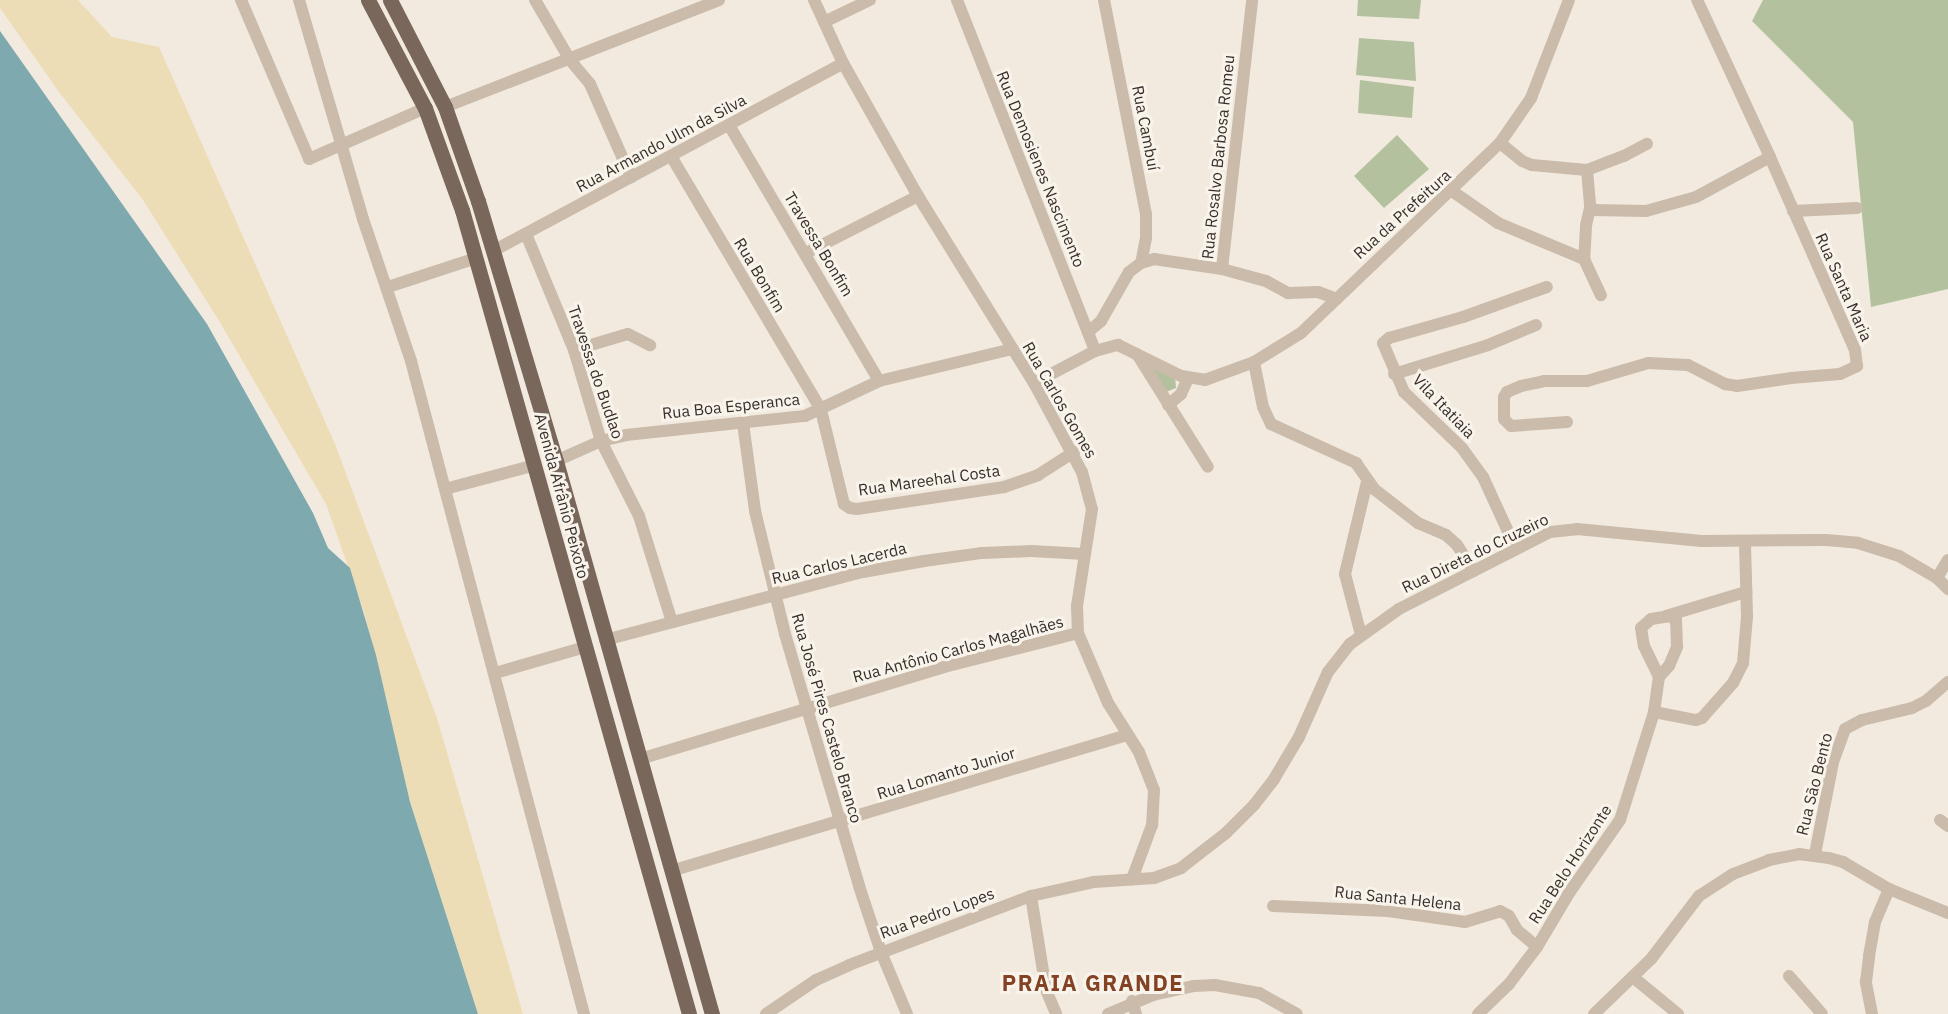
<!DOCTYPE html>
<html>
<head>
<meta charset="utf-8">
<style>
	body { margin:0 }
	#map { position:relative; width:1948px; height:1014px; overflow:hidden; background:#f2eade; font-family:"IBM Plex Sans",sans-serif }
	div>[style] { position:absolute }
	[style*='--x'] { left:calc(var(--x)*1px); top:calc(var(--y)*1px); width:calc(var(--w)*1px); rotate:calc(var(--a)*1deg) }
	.green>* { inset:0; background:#b3c19f }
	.sand>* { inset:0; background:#ecddb7 }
	.water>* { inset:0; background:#7ea9ae }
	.street>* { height:12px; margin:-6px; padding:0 6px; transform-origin:6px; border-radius:6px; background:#cabbaa }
	.primary>* { height:15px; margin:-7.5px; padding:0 7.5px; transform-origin:7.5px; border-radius:7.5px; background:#79675b }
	span { translate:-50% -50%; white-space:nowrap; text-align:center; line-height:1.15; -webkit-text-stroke:6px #f9f4eb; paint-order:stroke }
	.street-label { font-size:16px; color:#382f2a }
	.district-label { font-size:22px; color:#844225; font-weight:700; letter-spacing:1.5px }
</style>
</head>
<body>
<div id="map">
	<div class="green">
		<div style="clip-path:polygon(1358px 0,1421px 0,1419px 19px,1357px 16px)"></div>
		<div style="clip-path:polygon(1763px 0,1948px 0,1948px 289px,1871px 307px,1853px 122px,1752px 21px)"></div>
		<div style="clip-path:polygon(1359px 38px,1414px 42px,1416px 81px,1356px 75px)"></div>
		<div style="clip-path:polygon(1360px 80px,1414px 87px,1412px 118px,1358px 113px)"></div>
		<div style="clip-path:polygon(1397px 135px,1429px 169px,1384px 208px,1354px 176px)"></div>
		<div style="clip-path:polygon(1141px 362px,1175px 376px,1176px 388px,1166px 392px)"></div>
	</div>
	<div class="sand">
		<div style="clip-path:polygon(0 0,78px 0,112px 37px,159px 47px,335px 444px,437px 718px,523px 1014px,478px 1014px,410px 802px,364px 612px,326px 504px,218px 319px,143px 200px,59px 92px,0 8px)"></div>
	</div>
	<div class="water">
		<div style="clip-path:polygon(0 31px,207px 324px,313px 513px,328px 548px,350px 568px,376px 655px,410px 802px,478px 1014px,0 1014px)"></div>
	</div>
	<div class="street">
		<div style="--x:241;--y:0;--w:173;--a:66.8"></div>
		<div style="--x:309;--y:159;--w:127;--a:-23.7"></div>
		<div style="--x:299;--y:0;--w:228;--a:73.7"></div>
		<div style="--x:363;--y:219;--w:150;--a:71.3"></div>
		<div style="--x:411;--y:361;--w:676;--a:75.16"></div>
		<div style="--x:535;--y:0;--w:69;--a:59.7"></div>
		<div style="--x:570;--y:60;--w:31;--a:50"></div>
		<div style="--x:590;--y:84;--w:102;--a:66.2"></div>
		<div style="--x:814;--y:0;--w:69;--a:65.3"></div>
		<div style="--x:843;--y:63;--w:153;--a:60.6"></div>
		<div style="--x:918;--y:196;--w:220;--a:58.2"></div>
		<div style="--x:1034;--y:383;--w:101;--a:61.7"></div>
		<div style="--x:1082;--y:472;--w:38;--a:75"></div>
		<div style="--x:1092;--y:509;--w:98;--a:98.8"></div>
		<div style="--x:1077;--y:606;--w:27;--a:88"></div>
		<div style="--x:1078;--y:633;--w:76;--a:66.8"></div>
		<div style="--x:1108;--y:703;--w:58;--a:57.7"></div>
		<div style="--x:1139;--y:752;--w:41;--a:68.5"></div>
		<div style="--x:1154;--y:790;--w:35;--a:93"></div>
		<div style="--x:1152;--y:825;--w:58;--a:110.3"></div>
		<div style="--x:957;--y:0;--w:377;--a:68.5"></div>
		<div style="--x:1104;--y:0;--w:219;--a:78.9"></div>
		<div style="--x:1146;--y:215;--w:23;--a:90"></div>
		<div style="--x:1146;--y:238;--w:25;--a:101"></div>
		<div style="--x:824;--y:22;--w:51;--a:-25.6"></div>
		<div style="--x:445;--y:107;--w:294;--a:-21.3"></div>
		<div style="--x:729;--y:125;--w:297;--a:59.6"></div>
		<div style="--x:1500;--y:143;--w:28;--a:39"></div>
		<div style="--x:1522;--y:161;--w:11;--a:22"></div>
		<div style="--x:1532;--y:165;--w:55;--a:5.2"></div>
		<div style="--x:1587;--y:170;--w:40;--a:-21"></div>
		<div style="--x:1624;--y:156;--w:26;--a:-28"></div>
		<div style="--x:671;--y:156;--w:295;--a:59.4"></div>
		<div style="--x:821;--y:410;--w:97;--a:76.3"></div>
		<div style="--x:844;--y:504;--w:7;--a:34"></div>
		<div style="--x:850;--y:508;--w:7;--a:8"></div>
		<div style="--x:857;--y:509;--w:149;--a:-8.5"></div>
		<div style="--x:1004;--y:487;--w:36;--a:-19"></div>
		<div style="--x:1038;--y:475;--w:43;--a:-32.6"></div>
		<div style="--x:1587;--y:170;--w:35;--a:85"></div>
		<div style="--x:1590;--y:205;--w:6;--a:59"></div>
		<div style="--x:1593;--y:210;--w:53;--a:1.1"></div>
		<div style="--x:1646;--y:211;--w:52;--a:-15.6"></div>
		<div style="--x:1696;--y:197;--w:84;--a:-28.4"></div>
		<div style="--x:1452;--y:191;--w:56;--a:34.8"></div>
		<div style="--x:1498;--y:223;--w:93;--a:22.7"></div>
		<div style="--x:1590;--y:208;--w:18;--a:103"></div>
		<div style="--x:1586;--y:226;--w:33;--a:93"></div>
		<div style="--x:1584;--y:259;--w:40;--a:65"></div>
		<div style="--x:1793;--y:211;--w:64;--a:-2.7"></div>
		<div style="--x:526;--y:234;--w:126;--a:67.5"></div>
		<div style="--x:574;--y:350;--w:95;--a:73.5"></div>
		<div style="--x:601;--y:441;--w:84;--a:63.1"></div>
		<div style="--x:639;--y:516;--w:111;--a:72.7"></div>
		<div style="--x:493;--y:251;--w:397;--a:-28.2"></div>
		<div style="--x:806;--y:253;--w:126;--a:-27"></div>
		<div style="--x:1222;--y:269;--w:271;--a:-83.6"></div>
		<div style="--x:388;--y:287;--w:93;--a:-18.2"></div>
		<div style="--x:1088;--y:332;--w:17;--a:-40"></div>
		<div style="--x:1101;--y:321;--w:56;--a:-60.3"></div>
		<div style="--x:1129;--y:272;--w:15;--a:-37"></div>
		<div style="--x:1141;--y:263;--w:14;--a:-17"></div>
		<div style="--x:1154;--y:259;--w:69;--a:8.4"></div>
		<div style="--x:1222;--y:269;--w:46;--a:15.3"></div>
		<div style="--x:1266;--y:281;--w:25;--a:29"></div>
		<div style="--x:1288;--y:293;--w:30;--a:-2"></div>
		<div style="--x:1318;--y:292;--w:20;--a:20"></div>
		<div style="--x:574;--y:350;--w:56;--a:-16.5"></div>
		<div style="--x:628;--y:334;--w:25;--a:27"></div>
		<div style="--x:1137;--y:354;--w:133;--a:57.9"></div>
		<div style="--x:1254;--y:362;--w:46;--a:78.7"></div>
		<div style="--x:1263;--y:407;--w:19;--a:65"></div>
		<div style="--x:1271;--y:424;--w:94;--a:24.6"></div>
		<div style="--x:1356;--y:463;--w:32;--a:55"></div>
		<div style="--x:1374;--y:489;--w:56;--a:37.7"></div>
		<div style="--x:1418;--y:523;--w:30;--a:23"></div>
		<div style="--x:1446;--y:535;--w:15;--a:42"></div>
		<div style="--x:1457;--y:545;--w:31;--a:57"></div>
		<div style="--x:1394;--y:374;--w:98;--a:-17.1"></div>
		<div style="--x:1488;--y:345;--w:52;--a:-22.6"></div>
		<div style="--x:1034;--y:383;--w:69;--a:-27.7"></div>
		<div style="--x:1095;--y:351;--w:24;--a:-15"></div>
		<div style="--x:1118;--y:345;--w:70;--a:26.2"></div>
		<div style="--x:1181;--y:376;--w:24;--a:9"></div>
		<div style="--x:1205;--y:380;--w:52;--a:-20.2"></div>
		<div style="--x:1254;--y:362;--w:55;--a:-31.7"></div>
		<div style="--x:1301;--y:333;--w:275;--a:-43.7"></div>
		<div style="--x:1500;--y:143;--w:55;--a:-55.4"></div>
		<div style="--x:1531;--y:98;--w:105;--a:-68.8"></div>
		<div style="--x:1168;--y:405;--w:17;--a:-40"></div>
		<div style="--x:1181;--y:394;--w:17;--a:-66"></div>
		<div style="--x:1567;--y:422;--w:56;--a:175.9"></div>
		<div style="--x:1511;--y:426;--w:10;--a:-135"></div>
		<div style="--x:1504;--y:419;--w:22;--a:-90"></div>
		<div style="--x:1504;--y:397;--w:6;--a:-59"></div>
		<div style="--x:1507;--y:392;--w:15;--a:-23"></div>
		<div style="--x:1521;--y:386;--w:24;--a:-12"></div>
		<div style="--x:1544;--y:381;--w:43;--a:0"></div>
		<div style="--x:1587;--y:381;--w:64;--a:-16.4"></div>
		<div style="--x:1648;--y:363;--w:40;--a:2.9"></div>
		<div style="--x:1688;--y:365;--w:42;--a:27.2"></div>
		<div style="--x:1725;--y:384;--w:12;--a:9"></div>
		<div style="--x:1737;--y:386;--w:55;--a:-8.4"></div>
		<div style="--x:1791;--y:378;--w:49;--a:-4.7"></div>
		<div style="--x:1840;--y:374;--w:19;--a:-25"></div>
		<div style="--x:1857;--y:366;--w:16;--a:-97"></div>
		<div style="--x:1855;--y:350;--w:211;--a:-113.8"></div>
		<div style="--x:1770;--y:157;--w:173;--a:-114.9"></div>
		<div style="--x:743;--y:423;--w:89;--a:82.2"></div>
		<div style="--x:755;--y:511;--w:127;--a:76.3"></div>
		<div style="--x:785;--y:634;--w:263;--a:73.6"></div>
		<div style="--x:859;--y:886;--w:70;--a:71.6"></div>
		<div style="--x:881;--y:952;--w:67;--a:67.2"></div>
		<div style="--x:556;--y:461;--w:49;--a:-24"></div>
		<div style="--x:601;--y:441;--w:26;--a:-13"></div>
		<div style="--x:626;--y:435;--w:180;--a:-6.1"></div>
		<div style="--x:805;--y:416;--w:82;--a:-25.3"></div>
		<div style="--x:879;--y:381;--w:137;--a:-13.5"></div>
		<div style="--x:445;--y:489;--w:93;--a:-14.9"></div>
		<div style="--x:1516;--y:549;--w:79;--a:-114.6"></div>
		<div style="--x:1483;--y:477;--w:34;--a:-126"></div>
		<div style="--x:1463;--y:449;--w:82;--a:-136"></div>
		<div style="--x:1404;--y:392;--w:53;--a:-113.2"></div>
		<div style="--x:1383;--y:343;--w:8;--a:-40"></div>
		<div style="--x:1389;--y:338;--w:77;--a:-15.8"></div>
		<div style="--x:1463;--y:317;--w:89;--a:-19.7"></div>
		<div style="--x:1937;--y:578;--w:21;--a:-59"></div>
		<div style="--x:1666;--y:616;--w:84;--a:-16.7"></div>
		<div style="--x:1361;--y:635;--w:63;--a:-104.7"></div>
		<div style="--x:1345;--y:574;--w:95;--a:-76.6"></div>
		<div style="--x:605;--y:640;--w:267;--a:-14.8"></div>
		<div style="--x:863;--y:572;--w:62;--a:-10.2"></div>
		<div style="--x:924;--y:561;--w:59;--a:-7.9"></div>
		<div style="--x:982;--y:553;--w:49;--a:-2.3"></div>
		<div style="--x:1031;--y:551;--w:54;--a:3.2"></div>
		<div style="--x:495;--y:673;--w:94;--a:-16.1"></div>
		<div style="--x:1654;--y:712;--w:35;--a:-82"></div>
		<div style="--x:1659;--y:677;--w:15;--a:-48"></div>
		<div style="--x:1669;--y:666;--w:21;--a:-67"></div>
		<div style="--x:1677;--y:647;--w:27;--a:-92"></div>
		<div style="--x:1676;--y:620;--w:7;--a:-146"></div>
		<div style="--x:1670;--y:616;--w:19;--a:171"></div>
		<div style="--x:1651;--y:619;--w:13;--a:138"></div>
		<div style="--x:1641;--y:628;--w:18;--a:81"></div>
		<div style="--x:1644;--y:646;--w:34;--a:64"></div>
		<div style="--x:640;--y:759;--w:318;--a:-16.8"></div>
		<div style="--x:944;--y:667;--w:138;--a:-14.2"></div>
		<div style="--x:1940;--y:820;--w:10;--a:37"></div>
		<div style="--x:1815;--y:854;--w:94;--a:-78.9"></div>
		<div style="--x:1833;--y:762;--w:35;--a:-70"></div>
		<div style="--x:1845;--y:729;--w:19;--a:-28"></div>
		<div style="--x:1862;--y:720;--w:51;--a:-13.5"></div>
		<div style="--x:1912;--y:708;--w:16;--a:-27"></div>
		<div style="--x:1926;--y:701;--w:29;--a:-41"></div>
		<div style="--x:671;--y:871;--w:476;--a:-16.6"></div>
		<div style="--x:1031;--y:896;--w:95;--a:80.9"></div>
		<div style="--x:1046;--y:990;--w:26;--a:67"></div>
		<div style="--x:1273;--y:906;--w:115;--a:2.5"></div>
		<div style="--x:1388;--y:911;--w:78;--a:8.1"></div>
		<div style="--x:1465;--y:922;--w:37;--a:-17"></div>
		<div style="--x:1500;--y:911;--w:10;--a:29"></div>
		<div style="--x:1509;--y:916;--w:16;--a:60"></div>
		<div style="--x:1517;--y:930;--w:26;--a:40"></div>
		<div style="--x:1789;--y:976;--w:50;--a:49"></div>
		<div style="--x:1634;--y:978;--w:57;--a:39.3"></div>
		<div style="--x:1132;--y:1001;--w:14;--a:73"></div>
		<div style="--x:766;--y:1014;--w:60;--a:-34.2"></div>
		<div style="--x:816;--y:980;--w:36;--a:-24"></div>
		<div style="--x:849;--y:965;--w:195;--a:-20.8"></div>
		<div style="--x:1031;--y:896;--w:65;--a:-12.5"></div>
		<div style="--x:1094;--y:882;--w:60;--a:-3.8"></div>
		<div style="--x:1154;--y:878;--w:29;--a:-20"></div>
		<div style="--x:1181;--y:868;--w:57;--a:-37.9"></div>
		<div style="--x:1226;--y:833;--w:40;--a:-45"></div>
		<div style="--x:1254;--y:805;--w:33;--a:-52"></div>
		<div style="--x:1274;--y:779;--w:49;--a:-59.2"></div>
		<div style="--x:1299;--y:737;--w:71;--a:-66"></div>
		<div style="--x:1328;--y:672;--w:36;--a:-52"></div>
		<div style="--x:1350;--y:644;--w:60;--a:-35.5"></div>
		<div style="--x:1399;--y:609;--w:169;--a:-27"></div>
		<div style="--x:1550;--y:532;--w:27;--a:-6"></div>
		<div style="--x:1577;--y:529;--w:125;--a:5.5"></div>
		<div style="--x:1701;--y:541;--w:125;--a:-0.5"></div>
		<div style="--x:1826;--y:540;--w:32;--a:5"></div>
		<div style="--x:1858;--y:543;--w:43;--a:17.6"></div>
		<div style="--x:1899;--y:556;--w:44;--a:30.1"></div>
		<div style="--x:1937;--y:578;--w:16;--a:45"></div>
		<div style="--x:1108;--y:1014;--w:49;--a:-22.9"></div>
		<div style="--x:1153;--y:995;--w:42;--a:-12.4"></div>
		<div style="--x:1194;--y:986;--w:21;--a:-3"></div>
		<div style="--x:1215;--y:985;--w:45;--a:10.3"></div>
		<div style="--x:1259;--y:993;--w:43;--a:28.9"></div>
		<div style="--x:1478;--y:1014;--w:43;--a:-44.1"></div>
		<div style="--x:1509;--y:984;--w:46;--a:-52.9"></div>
		<div style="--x:1537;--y:947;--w:63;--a:-59.3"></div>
		<div style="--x:1569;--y:893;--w:89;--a:-55.1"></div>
		<div style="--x:1620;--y:820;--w:113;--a:-72.5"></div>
		<div style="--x:1654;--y:712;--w:43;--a:10.8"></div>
		<div style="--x:1696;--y:720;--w:6;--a:-18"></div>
		<div style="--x:1702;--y:718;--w:47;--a:-48.5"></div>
		<div style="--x:1733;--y:683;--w:22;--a:-63"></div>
		<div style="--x:1743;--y:663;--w:47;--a:-85.1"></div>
		<div style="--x:1747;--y:616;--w:73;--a:-91.6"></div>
		<div style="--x:1594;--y:1014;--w:79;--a:-44"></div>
		<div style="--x:1651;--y:959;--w:79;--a:-52.7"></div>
		<div style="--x:1699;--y:896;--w:40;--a:-32.9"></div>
		<div style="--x:1733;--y:874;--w:39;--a:-21"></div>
		<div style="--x:1769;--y:860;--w:31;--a:-11"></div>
		<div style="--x:1799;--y:854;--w:30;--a:8"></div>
		<div style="--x:1829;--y:858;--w:15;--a:16"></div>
		<div style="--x:1843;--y:862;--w:53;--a:30.4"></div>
		<div style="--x:1889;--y:889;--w:64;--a:22.1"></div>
		<div style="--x:1872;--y:1014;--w:33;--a:-101"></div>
		<div style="--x:1866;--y:982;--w:26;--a:-83"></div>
		<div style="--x:1869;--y:956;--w:35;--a:-80"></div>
		<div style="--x:1875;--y:922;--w:36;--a:-67"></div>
	</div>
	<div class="primary">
		<div style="--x:368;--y:0;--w:122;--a:62.2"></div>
		<div style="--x:425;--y:108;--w:109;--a:70.1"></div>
		<div style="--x:462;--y:210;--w:835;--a:74.23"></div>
		<div style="--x:390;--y:0;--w:120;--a:62.8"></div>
		<div style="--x:445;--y:107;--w:100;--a:70.7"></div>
		<div style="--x:478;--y:201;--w:271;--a:73.3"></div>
		<div style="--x:556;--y:461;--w:575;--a:74.25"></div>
	</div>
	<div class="street-label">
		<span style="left:1146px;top:128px;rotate:79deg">Rua Cambuí</span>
		<span style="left:661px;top:143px;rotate:-28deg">Rua Armando Ulm da Silva</span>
		<span style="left:1218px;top:157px;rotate:-84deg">Rua Rosalvo Barbosa Romeu</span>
		<span style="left:1041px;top:169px;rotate:68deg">Rua Demosienes Nascimento</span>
		<span style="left:1402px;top:214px;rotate:-42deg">Rua da Prefeitura</span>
		<span style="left:819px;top:244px;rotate:59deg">Travessa Bonfim</span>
		<span style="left:760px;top:275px;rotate:59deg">Rua Bonfim</span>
		<span style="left:1844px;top:287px;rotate:66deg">Rua Santa Maria</span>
		<span style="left:596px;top:372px;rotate:71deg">Travessa do Budlao</span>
		<span style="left:1060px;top:400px;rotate:60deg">Rua Carlos Gomes</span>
		<span style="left:731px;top:406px;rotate:-6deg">Rua Boa Esperanca</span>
		<span style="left:1444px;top:406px;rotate:46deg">Vila Itatiaia</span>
		<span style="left:929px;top:480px;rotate:-8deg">Rua Mareehal Costa</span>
		<span style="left:562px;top:496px;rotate:75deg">Avenida Afrânio Peixoto</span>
		<span style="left:1475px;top:553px;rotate:-26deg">Rua Direta do Cruzeiro</span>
		<span style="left:839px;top:563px;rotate:-13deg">Rua Carlos Lacerda</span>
		<span style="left:958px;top:649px;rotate:-15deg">Rua Antônio Carlos Magalhães</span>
		<span style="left:827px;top:718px;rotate:74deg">Rua José Pires Castelo Branco</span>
		<span style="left:946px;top:773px;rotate:-17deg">Rua Lomanto Junior</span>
		<span style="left:1814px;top:784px;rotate:-76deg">Rua São Bento</span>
		<span style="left:1570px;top:864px;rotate:-57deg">Rua Belo Horizonte</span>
		<span style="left:1398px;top:898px;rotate:6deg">Rua Santa Helena</span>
		<span style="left:937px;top:913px;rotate:-20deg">Rua Pedro Lopes</span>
	</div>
	<div class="district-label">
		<span style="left:1093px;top:983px">PRAIA GRANDE</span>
	</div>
</div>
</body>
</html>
